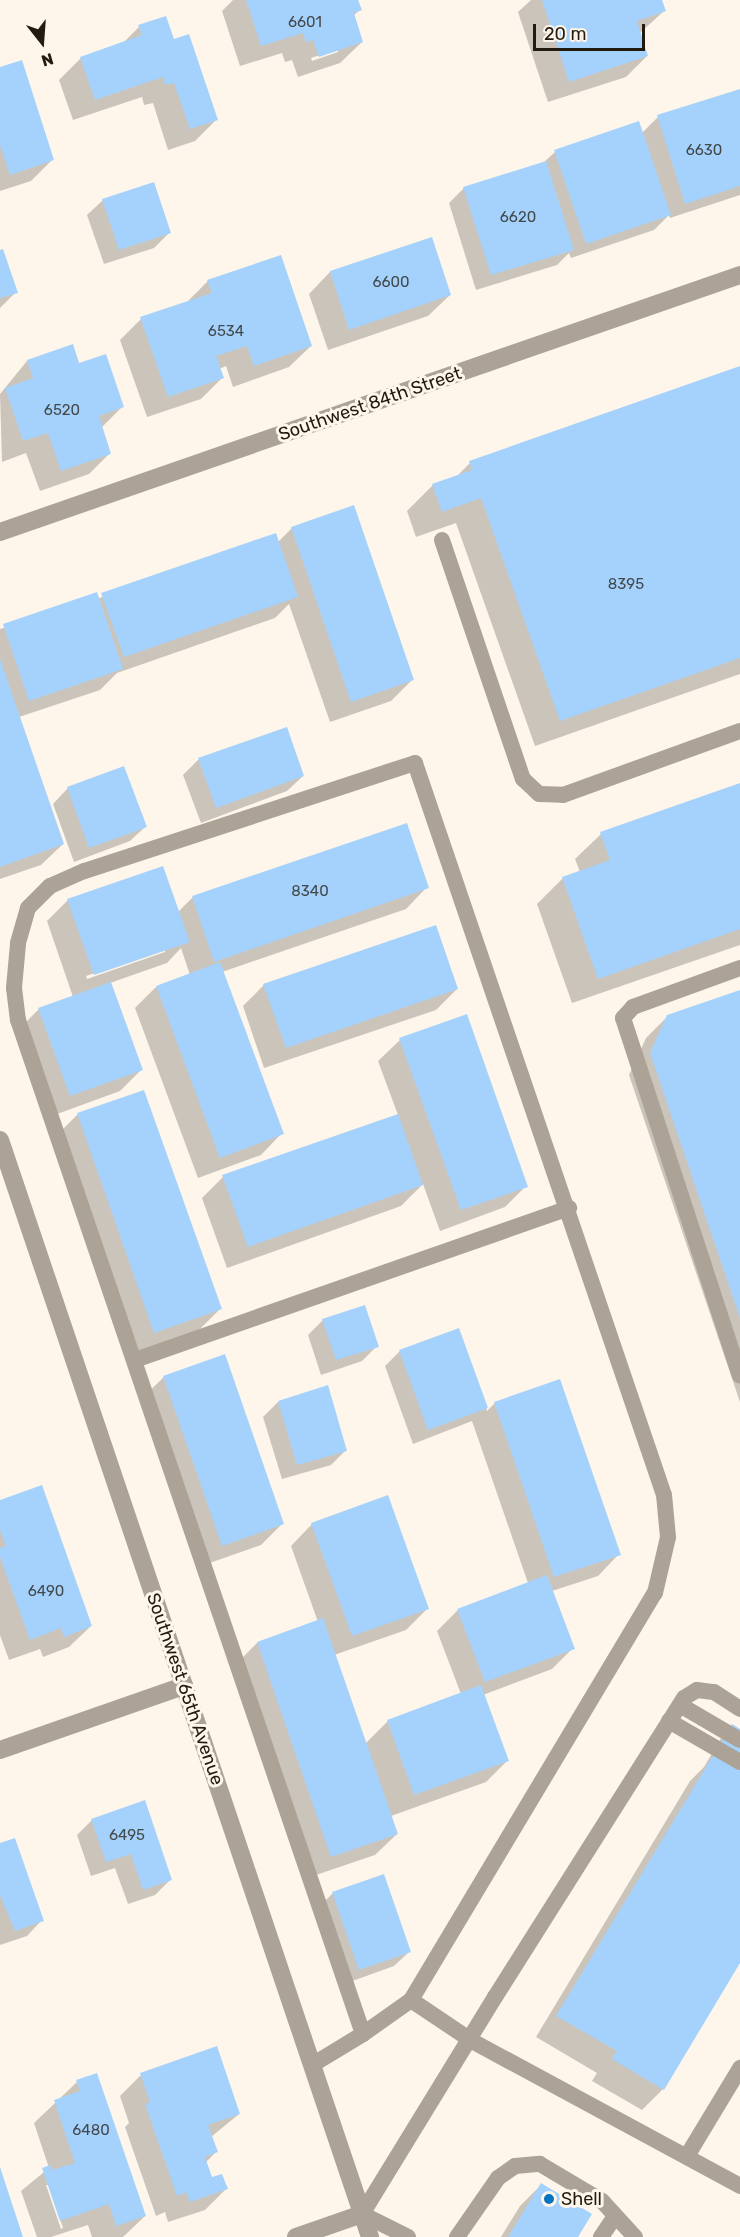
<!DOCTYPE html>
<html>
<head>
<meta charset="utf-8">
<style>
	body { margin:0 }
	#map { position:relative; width:740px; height:2237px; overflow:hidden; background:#fef6ea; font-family:Rubik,sans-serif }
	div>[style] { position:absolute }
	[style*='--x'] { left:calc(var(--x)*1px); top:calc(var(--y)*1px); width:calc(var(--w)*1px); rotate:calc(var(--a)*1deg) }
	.shadow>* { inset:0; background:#0003 }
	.building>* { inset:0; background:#a5d2fd }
	.lane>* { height:16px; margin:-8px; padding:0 8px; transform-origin:8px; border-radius:8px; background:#aca396 }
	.street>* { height:18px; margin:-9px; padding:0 9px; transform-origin:9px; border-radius:9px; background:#aca396 }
	.dots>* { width:16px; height:16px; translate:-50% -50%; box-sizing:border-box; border:3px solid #fef6ea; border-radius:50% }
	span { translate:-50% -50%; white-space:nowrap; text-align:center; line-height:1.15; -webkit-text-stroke:6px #fef6ea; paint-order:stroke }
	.number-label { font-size:15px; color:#43494b }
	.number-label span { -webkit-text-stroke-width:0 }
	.street-label { font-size:18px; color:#221b10 }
	.poi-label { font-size:18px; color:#221b10 }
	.left { translate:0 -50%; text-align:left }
	.north { position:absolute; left:12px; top:12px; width:60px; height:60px; -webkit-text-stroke:4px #fef6ea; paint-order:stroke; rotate:163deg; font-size:16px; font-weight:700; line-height:24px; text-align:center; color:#221b10 }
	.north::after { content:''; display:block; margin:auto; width:21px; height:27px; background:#221b10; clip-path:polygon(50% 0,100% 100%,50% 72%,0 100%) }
	.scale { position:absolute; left:533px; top:24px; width:112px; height:27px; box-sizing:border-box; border:3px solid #221b10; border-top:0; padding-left:8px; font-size:18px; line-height:21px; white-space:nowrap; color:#221b10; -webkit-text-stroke:4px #fef6ea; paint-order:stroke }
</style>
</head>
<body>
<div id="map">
	<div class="shadow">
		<div style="clip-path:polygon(evenodd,233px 0,357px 0,360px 10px,353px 16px,362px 42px,340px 63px,298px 77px,292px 60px,285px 62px,282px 53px,240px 66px,222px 11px,233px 0,338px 49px,338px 52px,312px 61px,311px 58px,338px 49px)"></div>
		<div style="clip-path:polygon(531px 0,660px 0,664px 11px,640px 33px,647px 56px,626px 77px,548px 102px,518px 12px)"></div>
		<div style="clip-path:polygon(139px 27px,173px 41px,216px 120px,195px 141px,168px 150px,153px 103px,144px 105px,142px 97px,73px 120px,59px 80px,81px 58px,122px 44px)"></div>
		<div style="clip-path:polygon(0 69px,53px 159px,31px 181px,0 191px)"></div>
		<div style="clip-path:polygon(740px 90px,740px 195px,670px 218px,669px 215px,654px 230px,571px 258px,569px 253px,557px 265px,476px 290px,449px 203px,464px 188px,543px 163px,555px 152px,642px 133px,658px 117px)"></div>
		<div style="clip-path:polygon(103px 200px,169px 233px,154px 248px,104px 264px,87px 215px)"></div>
		<div style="clip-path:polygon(431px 239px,450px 295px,428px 316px,328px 350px,309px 294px,330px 272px)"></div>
		<div style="clip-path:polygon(0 251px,16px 292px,0 308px)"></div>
		<div style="clip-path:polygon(208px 281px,311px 346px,289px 367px,233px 387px,226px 366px,219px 369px,222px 378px,201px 399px,147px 417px,120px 340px,141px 319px,187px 302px)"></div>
		<div style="clip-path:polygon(72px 346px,78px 365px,122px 407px,101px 428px,110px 453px,89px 474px,40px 491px,26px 453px,2px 462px,0 394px,27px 361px)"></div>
		<div style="clip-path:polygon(740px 367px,740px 674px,535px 746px,456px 523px,416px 537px,407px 511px,433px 485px,455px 478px,470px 463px)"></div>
		<div style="clip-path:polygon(292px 528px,412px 680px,391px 701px,330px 722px,289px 604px,275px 618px,117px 673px,100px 690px,19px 717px,63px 844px,41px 865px,0 879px,0 629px,278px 542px)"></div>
		<div style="clip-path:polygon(286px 728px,303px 776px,287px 791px,201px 823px,183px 775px,198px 760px)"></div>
		<div style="clip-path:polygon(740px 785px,740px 945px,572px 1003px,537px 904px,563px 878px,580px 872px,575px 859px,601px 834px)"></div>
		<div style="clip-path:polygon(68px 788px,146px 826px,130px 841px,74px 862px,53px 804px)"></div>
		<div style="clip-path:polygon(evenodd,406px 825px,427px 887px,406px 909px,222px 972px,282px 1133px,261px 1155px,198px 1178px,135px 1008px,156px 987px,190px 975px,181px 948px,167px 963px,110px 983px,141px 1070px,120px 1091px,49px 1117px,18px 1030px,39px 1009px,73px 997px,47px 921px,68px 900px,178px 912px,192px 898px,406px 825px,165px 949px,165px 952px,87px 979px,86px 976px,165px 949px)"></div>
		<div style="clip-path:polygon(264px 985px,457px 989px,436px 1010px,264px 1068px,243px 1006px)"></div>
		<div style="clip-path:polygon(740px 992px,740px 1402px,629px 1075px,646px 1038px,668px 1016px)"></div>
		<div style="clip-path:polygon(466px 1016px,526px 1186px,505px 1207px,440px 1231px,423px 1184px,401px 1206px,227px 1268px,202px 1198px,223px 1177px,398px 1115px,378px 1061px,400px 1040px)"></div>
		<div style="clip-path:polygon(143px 1092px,220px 1309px,199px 1330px,133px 1353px,56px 1136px,77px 1115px)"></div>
		<div style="clip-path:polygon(323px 1320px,377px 1346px,362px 1361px,321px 1375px,308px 1335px)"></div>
		<div style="clip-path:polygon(458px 1330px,487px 1411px,495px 1403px,619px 1554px,598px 1576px,552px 1591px,573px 1648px,552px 1669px,483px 1695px,507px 1761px,486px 1782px,391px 1816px,397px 1834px,375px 1855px,310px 1877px,236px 1664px,257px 1643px,318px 1622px,291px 1546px,312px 1524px,427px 1609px,406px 1630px,334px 1655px,365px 1744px,388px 1721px,461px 1694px,437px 1631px,458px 1610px,528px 1583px,472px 1421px,413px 1444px,385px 1366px,400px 1351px)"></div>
		<div style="clip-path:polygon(164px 1377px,282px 1524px,261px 1545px,201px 1566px,142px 1398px)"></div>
		<div style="clip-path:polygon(278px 1402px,346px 1450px,331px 1465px,282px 1479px,263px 1417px)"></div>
		<div style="clip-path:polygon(0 1502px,91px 1626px,69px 1647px,43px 1657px,40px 1649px,9px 1660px,0 1635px)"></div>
		<div style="clip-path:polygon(740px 1730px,740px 1960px,663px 2089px,642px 2110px,592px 2081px,597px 2073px,536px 2037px,690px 1781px,704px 1767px,724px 1733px)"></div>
		<div style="clip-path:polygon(92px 1820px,170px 1880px,155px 1895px,128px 1904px,115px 1868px,91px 1876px,77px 1835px)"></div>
		<div style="clip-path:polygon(0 1845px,42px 1920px,27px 1936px,0 1945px)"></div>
		<div style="clip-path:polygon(333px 1893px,410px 1951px,394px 1966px,344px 1984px,318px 1908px)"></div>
		<div style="clip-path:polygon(141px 2075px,239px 2114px,211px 2137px,216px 2152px,206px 2162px,211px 2179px,226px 2189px,205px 2210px,168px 2222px,165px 2212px,156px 2216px,125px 2127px,129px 2123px,120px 2096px)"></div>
		<div style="clip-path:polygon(evenodd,77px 2082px,145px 2216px,123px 2237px,92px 2237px,88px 2225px,51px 2237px,37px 2237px,21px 2191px,49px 2168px,34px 2123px,77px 2082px,46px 2185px,49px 2185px,63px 2228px,61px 2229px,46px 2185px)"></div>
		<div style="clip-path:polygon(541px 2185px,576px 2237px,501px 2237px,520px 2206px)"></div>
	</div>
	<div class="building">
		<div style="clip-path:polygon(246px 0,358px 0,362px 10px,354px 13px,363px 42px,319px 57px,313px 40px,306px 42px,303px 33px,261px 46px)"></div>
		<div style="clip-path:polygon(542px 0,662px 0,666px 11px,637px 21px,648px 56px,569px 82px)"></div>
		<div style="clip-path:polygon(166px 16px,174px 39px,189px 34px,218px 120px,190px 129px,174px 83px,165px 85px,163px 77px,95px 100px,80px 57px,142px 35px,138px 25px)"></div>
		<div style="clip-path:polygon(22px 60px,54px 160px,10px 175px,0 145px,0 67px)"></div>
		<div style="clip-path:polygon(740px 89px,740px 186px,685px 204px,657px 115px)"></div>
		<div style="clip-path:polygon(639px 121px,671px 215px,586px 244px,554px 150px)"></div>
		<div style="clip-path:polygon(546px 161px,574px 250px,491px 275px,463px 187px)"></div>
		<div style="clip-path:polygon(154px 182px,171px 233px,119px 250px,102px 199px)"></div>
		<div style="clip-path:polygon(432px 237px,451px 295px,349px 330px,330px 271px)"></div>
		<div style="clip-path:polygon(3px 249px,18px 293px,0 298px,0 250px)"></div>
		<div style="clip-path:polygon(281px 255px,312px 346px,254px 366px,247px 346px,216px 356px,224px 378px,168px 397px,140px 317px,212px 293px,207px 280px)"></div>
		<div style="clip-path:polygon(73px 344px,79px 363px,106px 354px,124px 407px,99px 416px,111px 454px,61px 471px,48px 433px,23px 441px,5px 388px,33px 378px,27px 360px)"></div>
		<div style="clip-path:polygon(740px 366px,740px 658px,560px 721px,481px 498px,442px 512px,432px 484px,472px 470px,469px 461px)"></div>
		<div style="clip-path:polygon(354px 505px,414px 680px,351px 702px,291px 527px)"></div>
		<div style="clip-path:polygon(276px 533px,298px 597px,124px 657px,101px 593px)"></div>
		<div style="clip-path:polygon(97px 592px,123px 669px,29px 701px,3px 624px)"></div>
		<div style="clip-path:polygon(0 659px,64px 844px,0 867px)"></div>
		<div style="clip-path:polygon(287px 727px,304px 776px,216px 808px,198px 758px)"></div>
		<div style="clip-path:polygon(124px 766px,147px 827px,89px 848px,67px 787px)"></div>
		<div style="clip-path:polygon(740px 783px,740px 929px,598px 979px,562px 877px,610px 860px,600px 832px)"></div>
		<div style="clip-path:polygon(407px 823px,429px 888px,214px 962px,192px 896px)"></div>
		<div style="clip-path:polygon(163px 866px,190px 942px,94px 975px,67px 899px)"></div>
		<div style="clip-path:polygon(436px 925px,458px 989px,286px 1048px,263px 984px)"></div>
		<div style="clip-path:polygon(220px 962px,284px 1134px,220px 1158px,156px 986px)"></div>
		<div style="clip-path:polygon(111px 982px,143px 1070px,70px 1096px,38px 1008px)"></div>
		<div style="clip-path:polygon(740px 990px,740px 1318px,650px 1053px,667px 1015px)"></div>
		<div style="clip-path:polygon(467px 1014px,528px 1187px,461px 1210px,399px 1038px)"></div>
		<div style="clip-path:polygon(144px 1090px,222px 1309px,154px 1333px,77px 1113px)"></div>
		<div style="clip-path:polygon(398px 1114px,423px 1185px,248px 1247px,222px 1175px)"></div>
		<div style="clip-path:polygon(365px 1305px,379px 1347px,336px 1360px,322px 1319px)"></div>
		<div style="clip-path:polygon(459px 1328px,488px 1408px,428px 1430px,399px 1350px)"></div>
		<div style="clip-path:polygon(225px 1354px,284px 1524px,222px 1546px,163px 1376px)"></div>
		<div style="clip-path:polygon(560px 1379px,621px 1555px,554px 1577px,494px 1402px)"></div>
		<div style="clip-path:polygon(328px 1385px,347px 1451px,297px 1465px,278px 1401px)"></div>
		<div style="clip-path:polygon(42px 1485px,92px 1626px,64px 1637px,61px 1628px,30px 1640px,0 1557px,0 1548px,6px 1546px,0 1530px,0 1500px)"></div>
		<div style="clip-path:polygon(388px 1495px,429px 1609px,352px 1636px,311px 1523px)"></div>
		<div style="clip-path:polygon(547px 1575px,575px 1649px,485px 1682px,457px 1609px)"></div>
		<div style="clip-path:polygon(323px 1618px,398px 1834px,331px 1857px,257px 1642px)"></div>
		<div style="clip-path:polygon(481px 1685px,509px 1761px,414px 1795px,387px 1720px)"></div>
		<div style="clip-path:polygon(732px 1724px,740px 1729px,740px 1963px,664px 2090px,612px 2059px,617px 2051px,556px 2016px)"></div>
		<div style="clip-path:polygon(145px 1800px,172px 1880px,143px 1890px,131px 1854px,106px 1862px,91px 1819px)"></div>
		<div style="clip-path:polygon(15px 1838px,44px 1921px,15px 1931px,0 1895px,0 1843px)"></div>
		<div style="clip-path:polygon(384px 1874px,411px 1952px,359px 1970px,332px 1892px)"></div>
		<div style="clip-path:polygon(217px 2046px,240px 2114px,208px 2125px,218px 2152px,205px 2157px,212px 2177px,222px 2174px,228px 2189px,190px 2202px,186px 2192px,177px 2196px,145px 2104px,150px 2102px,140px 2073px)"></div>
		<div style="clip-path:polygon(97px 2073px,146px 2216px,116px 2226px,109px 2204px,60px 2221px,42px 2168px,50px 2165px,52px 2170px,75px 2163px,54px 2100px,80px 2091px,76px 2080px)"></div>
		<div style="clip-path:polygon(0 2167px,23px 2237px,0 2237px)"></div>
		<div style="clip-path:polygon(541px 2183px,592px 2214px,578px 2237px,508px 2237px)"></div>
	</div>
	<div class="lane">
		<div style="--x:442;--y:540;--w:252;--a:71.3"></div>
		<div style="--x:523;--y:779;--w:22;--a:43"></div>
		<div style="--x:539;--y:794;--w:24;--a:2"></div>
		<div style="--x:563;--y:795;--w:188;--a:-19.9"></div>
		<div style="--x:740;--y:968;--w:114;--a:160"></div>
		<div style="--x:633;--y:1007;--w:15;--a:132"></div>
		<div style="--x:623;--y:1018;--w:376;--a:71.9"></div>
		<div style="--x:135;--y:1360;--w:460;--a:-19.3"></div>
		<div style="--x:680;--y:1705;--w:69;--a:30.3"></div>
		<div style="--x:669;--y:1721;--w:82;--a:30"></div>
		<div style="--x:411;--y:2000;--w:73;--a:33.9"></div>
		<div style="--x:472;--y:2041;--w:305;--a:28.4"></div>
		<div style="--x:312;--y:2065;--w:60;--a:-31.3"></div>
		<div style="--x:363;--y:2034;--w:59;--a:-35.3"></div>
		<div style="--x:411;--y:2000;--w:475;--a:-59.1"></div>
		<div style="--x:655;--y:1593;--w:57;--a:-76.9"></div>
		<div style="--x:668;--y:1537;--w:42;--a:-95.4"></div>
		<div style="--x:664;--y:1495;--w:773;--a:-108.79"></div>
		<div style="--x:415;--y:763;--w:348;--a:161.9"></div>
		<div style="--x:84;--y:871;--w:37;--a:156"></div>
		<div style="--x:50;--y:886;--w:31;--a:135"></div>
		<div style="--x:28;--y:908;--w:37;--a:106"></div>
		<div style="--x:18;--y:944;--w:44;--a:95.2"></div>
		<div style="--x:14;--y:988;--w:32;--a:83"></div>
		<div style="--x:18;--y:1020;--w:1071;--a:71.21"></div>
		<div style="--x:687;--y:2156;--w:103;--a:-58.9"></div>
		<div style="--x:408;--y:2237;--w:51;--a:-153.4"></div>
		<div style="--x:362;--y:2214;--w:255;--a:-58.5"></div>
		<div style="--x:495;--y:1997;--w:354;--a:-57.7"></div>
		<div style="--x:684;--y:1698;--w:15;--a:-32"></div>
		<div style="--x:697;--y:1690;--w:17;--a:7"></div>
		<div style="--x:714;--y:1692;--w:31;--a:33"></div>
		<div style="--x:457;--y:2237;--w:72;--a:-55.2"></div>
		<div style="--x:498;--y:2178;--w:21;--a:-35"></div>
		<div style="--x:515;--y:2166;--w:25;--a:-5"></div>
		<div style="--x:540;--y:2164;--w:72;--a:30.8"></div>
		<div style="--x:602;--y:2201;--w:49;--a:47.5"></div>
		<div style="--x:601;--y:2237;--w:25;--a:-56"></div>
	</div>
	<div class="street">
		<div style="--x:0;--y:532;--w:783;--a:-19.15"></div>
		<div style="--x:0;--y:1140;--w:1158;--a:71.36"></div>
		<div style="--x:0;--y:1750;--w:195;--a:-19.2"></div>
		<div style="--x:296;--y:2237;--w:70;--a:-19.2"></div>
	</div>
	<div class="dots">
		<div style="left:549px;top:2199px;background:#0874bf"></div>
	</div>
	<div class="number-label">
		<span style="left:305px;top:23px">6601</span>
		<span style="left:704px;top:151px">6630</span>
		<span style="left:518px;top:218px">6620</span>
		<span style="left:391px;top:283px">6600</span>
		<span style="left:226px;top:332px">6534</span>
		<span style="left:62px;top:411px">6520</span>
		<span style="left:626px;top:585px">8395</span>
		<span style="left:310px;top:892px">8340</span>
		<span style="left:46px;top:1592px">6490</span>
		<span style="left:127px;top:1836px">6495</span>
		<span style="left:91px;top:2131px">6480</span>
	</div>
	<div class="street-label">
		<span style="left:370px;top:404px;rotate:-19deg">Southwest 84th Street</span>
		<span style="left:185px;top:1689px;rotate:71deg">Southwest 65th Avenue</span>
	</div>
	<div class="poi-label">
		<span class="left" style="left:561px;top:2199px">Shell</span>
	</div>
	<div class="north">N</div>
	<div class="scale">20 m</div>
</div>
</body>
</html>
